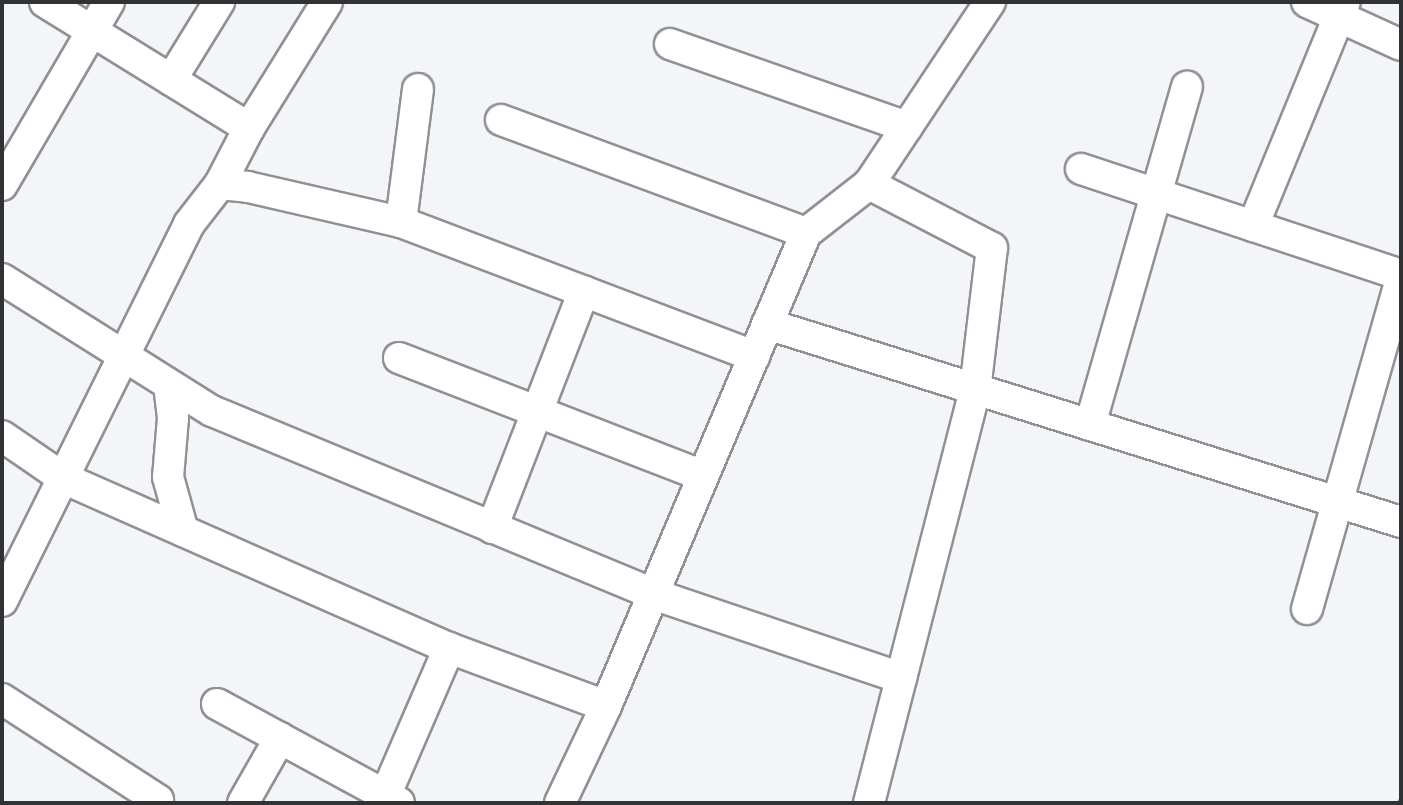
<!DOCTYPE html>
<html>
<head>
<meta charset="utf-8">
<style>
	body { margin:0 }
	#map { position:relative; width:1403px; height:805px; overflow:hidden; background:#f3f5f9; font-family:Rubik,sans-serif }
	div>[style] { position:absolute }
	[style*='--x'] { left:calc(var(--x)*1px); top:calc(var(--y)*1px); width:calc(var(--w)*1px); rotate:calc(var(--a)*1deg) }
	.path>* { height:4.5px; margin-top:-2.25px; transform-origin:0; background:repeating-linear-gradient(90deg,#96979a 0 3.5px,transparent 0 7px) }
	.roads { filter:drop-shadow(2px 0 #8f9195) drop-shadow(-2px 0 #8f9195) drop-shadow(0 2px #8f9195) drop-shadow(0 -2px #8f9195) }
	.minor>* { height:30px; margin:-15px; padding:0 15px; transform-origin:15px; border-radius:15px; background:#fff }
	span { translate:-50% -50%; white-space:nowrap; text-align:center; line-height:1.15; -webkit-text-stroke:6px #fff; paint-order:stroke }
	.frame { position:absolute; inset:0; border:4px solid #313233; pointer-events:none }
</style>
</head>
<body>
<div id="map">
	<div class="path">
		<div style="--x:1398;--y:803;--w:4;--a:-45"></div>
	</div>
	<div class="roads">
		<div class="minor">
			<div style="--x:45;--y:2;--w:240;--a:31.7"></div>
			<div style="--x:1307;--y:2;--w:103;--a:24.6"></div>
			<div style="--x:670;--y:44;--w:251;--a:19.3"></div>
			<div style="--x:171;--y:80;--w:92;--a:-58.4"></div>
			<div style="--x:501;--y:120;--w:325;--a:20.3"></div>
			<div style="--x:1081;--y:169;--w:337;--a:18.3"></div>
			<div style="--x:220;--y:184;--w:28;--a:6"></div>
			<div style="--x:248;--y:187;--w:157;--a:12.9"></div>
			<div style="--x:401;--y:222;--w:378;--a:20.8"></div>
			<div style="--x:2;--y:185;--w:212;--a:-59.7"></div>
			<div style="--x:401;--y:222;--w:134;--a:-82.7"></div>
			<div style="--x:1253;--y:226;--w:242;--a:-67.7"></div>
			<div style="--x:2;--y:279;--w:248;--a:32.2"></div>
			<div style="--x:212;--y:411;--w:477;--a:22.5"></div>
			<div style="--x:653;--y:594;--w:262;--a:18.7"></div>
			<div style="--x:767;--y:324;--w:664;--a:17.34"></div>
			<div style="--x:399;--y:358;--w:326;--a:21.2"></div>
			<div style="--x:169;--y:385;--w:33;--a:83"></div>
			<div style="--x:173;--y:418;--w:59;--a:94.8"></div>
			<div style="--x:168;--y:477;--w:56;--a:74.5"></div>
			<div style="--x:1090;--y:425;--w:352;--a:-74"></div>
			<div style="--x:2;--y:436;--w:74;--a:34.5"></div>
			<div style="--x:63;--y:478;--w:422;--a:23.8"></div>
			<div style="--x:449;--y:648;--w:167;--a:20.3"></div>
			<div style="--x:492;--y:528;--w:254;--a:-68.8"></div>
			<div style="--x:2;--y:601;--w:421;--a:-63.6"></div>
			<div style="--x:189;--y:224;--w:51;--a:-52.2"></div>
			<div style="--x:220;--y:184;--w:63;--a:-62.6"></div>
			<div style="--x:249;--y:128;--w:148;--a:-58.2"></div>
			<div style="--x:1307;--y:609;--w:344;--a:-74.1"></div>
			<div style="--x:2;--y:699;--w:186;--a:32.9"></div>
			<div style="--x:217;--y:704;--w:207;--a:28.5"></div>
			<div style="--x:243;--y:803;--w:75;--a:-60.4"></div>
			<div style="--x:382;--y:803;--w:169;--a:-66.6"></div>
			<div style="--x:560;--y:803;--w:107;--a:-64.6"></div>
			<div style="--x:606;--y:706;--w:514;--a:-67.08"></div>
			<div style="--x:806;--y:233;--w:80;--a:-37.9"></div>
			<div style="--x:869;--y:184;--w:219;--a:-56.4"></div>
			<div style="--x:869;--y:803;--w:426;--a:-75.6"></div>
			<div style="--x:975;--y:390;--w:143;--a:-83.2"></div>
			<div style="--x:992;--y:248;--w:139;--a:-152.5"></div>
		</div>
	</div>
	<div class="frame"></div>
</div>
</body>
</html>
